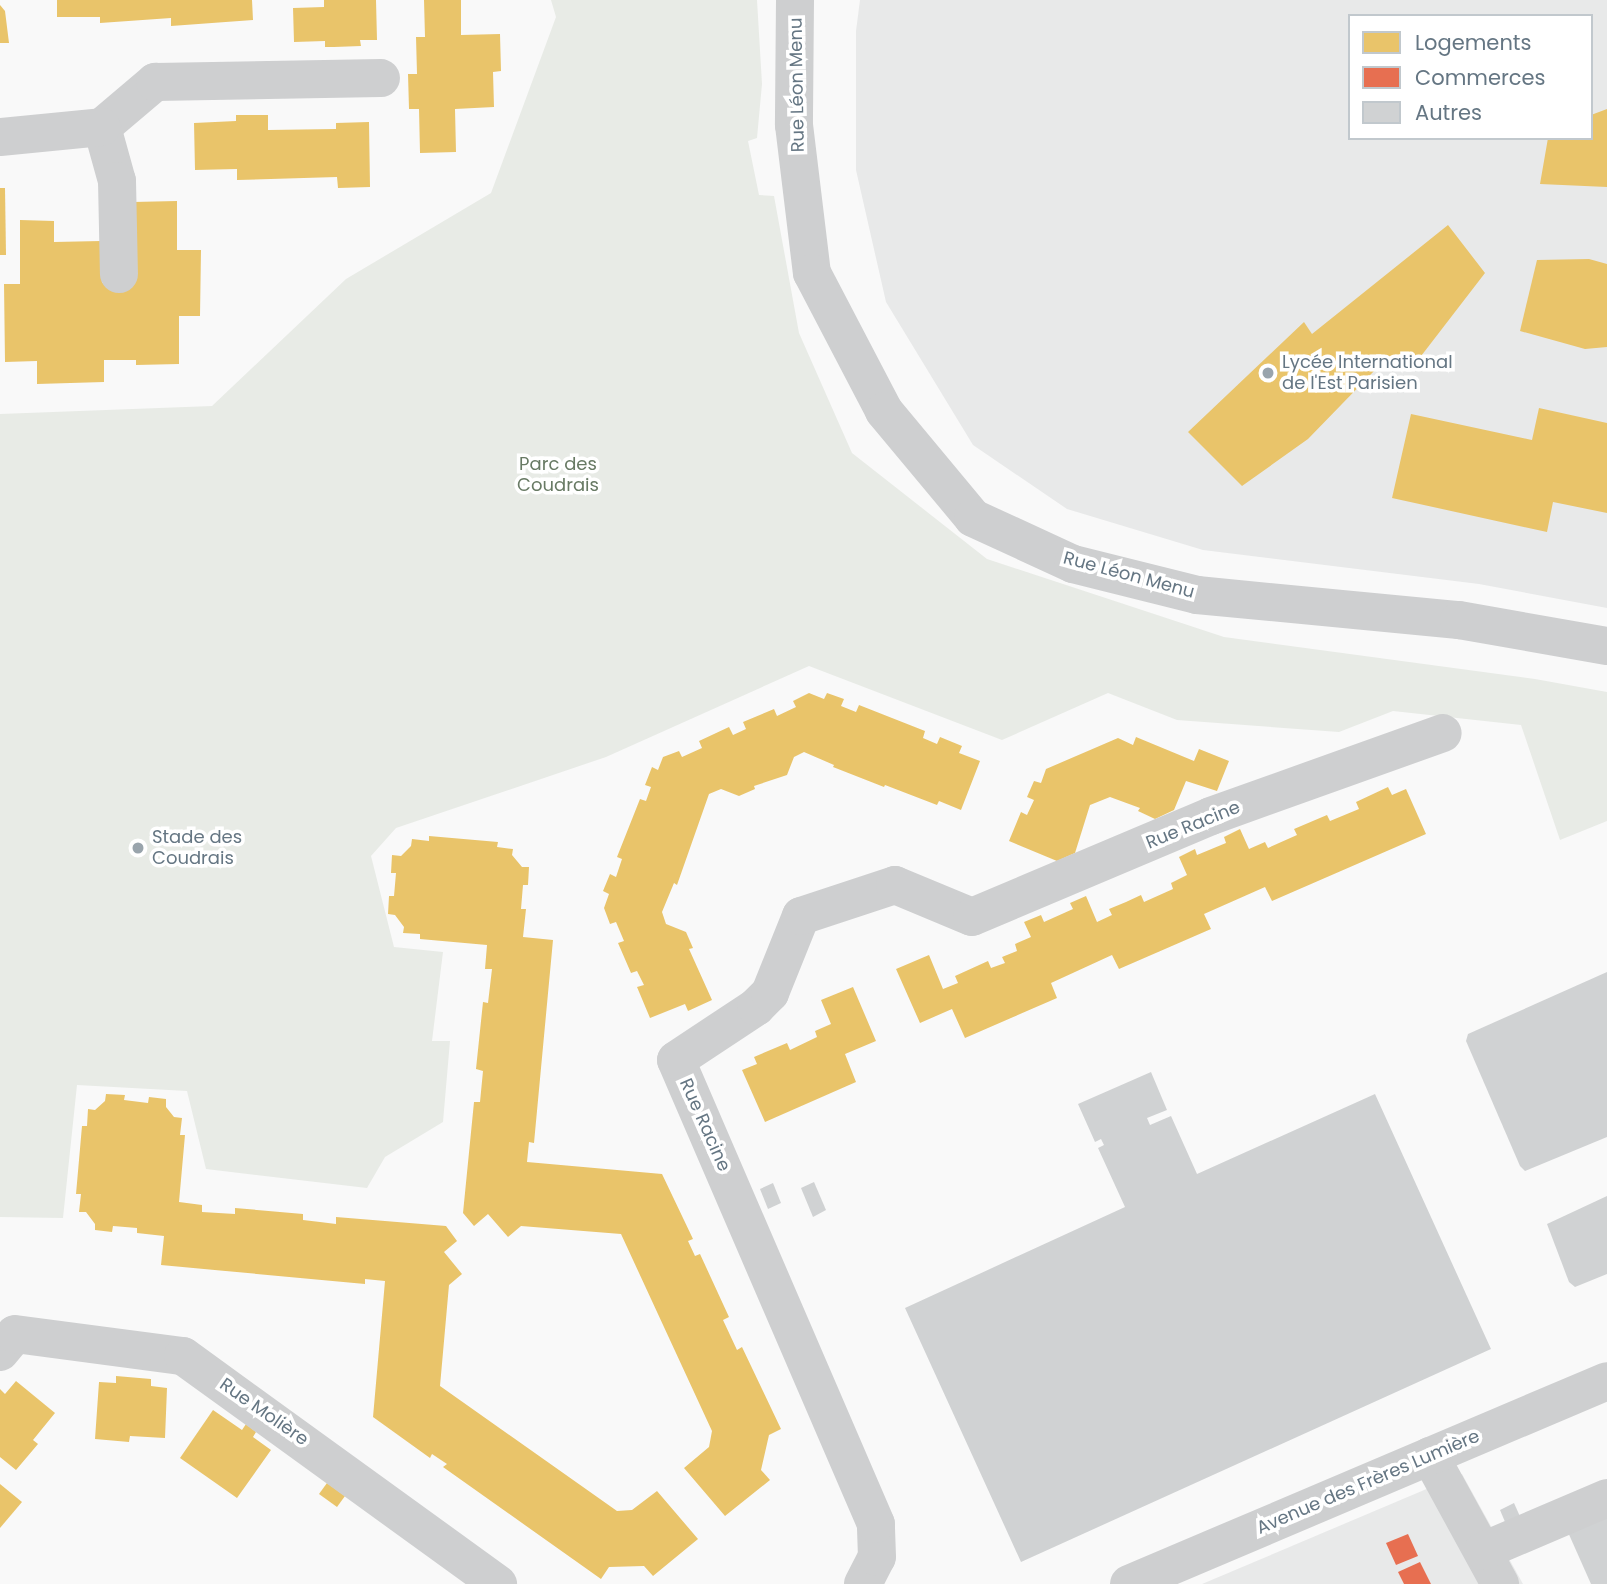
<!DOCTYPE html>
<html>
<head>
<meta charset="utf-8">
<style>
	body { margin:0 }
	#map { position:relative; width:1607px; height:1584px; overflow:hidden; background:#f9f9f9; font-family:Poppins,sans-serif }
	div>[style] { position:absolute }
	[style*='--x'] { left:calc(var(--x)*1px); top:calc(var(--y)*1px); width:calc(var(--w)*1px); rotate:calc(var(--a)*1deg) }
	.built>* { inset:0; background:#e8e9e9 }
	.green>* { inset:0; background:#e8ebe6 }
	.homes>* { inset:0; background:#e9c46a }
	.shops>* { inset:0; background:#e76f51 }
	.building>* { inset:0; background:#d0d2d3 }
	.minor>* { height:38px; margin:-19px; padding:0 19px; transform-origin:19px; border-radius:19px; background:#cecfd0 }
	.dots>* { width:19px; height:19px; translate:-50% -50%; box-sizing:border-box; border:4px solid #fff; border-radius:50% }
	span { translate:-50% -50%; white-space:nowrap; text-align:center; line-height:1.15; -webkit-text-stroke:7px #fff; paint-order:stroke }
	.street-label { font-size:18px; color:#657683 }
	.poi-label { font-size:18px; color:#657683 }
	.left { translate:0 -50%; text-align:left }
	.park-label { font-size:18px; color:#687a64 }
	.legend { position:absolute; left:1348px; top:14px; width:245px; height:126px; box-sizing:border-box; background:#fff; border:2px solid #c1c8cd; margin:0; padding:9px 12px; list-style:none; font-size:21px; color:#657683 }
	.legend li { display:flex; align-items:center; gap:14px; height:35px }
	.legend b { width:35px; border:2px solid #c1c8cd }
</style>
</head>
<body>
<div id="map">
	<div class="built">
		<div style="clip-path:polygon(evenodd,860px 0,1607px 0,1607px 608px,1479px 584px,1203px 550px,1067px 509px,973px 445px,886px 302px,856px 170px,856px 31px,860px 0,1350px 16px,1591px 16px,1591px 138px,1350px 138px,1350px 16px)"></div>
		<div style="clip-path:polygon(1462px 1474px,1523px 1584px,1202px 1584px)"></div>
	</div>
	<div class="green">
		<div style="clip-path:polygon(551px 0,757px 0,762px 84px,757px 138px,748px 141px,759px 195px,774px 196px,799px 333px,852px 453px,987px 559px,1224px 637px,1535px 679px,1607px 692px,1607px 821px,1560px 840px,1521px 725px,1393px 711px,1339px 732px,1177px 720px,1108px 693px,1002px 740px,809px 666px,606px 757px,396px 828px,371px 856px,394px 947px,443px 952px,432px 1041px,450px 1041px,443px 1122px,385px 1157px,367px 1188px,206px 1169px,187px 1091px,77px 1085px,63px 1218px,0 1217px,0 414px,212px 406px,346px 279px,491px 193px,556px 17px)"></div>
	</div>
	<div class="homes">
		<div style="clip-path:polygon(57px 0,252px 0,253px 20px,171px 26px,171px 18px,100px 23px,100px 17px,57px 17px)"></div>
		<div style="clip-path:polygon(324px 0,376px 0,377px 40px,360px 40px,361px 46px,334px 47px,325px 47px,325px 41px,294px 42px,293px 8px,324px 7px)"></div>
		<div style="clip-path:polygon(424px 0,461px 0,461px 35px,500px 34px,501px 71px,493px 72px,494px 107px,455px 109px,456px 152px,420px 153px,419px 109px,409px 109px,408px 74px,417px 74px,416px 37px,425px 37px)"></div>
		<div style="clip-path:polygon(0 5px,5px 11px,9px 43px,0 43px)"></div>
		<div style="clip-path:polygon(1607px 109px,1607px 187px,1540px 184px,1548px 138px,1591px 138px,1591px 115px)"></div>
		<div style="clip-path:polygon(236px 115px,268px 115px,268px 130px,336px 129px,336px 123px,369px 122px,370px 187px,338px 188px,337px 177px,237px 180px,237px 169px,195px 170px,194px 123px,236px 121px)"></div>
		<div style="clip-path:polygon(0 188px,5px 188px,6px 255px,0 255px)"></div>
		<div style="clip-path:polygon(177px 201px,177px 250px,201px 250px,200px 316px,179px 316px,179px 364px,136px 365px,136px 360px,104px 360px,104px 382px,37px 384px,37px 361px,5px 362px,4px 284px,20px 284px,20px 220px,54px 221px,54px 242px,101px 241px,102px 283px,133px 283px,133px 202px)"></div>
		<div style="clip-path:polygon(1448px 225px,1485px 273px,1418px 360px,1375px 370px,1308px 439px,1242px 486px,1188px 432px,1304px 322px,1312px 334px)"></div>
		<div style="clip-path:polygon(1589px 259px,1607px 264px,1607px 347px,1585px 349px,1520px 331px,1537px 260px)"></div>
		<div style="clip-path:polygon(1539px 408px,1607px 423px,1607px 513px,1553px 502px,1547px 532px,1392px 498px,1411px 414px,1532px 440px)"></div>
		<div style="clip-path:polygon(809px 693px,824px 699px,827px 693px,844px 699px,841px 706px,856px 712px,859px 705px,925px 731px,923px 738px,937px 744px,940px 737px,962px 746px,959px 753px,980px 761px,961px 810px,939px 801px,937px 805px,885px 785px,884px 787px,833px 767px,834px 765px,804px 752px,794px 757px,787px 775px,754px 786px,755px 789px,739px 796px,721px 789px,709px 794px,677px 885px,674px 883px,662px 912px,666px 924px,686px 932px,693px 948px,689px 949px,712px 1000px,688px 1011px,685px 1004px,650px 1018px,637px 987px,644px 985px,637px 971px,631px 973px,618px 943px,624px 941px,616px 922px,610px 924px,604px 908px,609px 894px,603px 891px,610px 874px,616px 877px,622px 859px,617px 857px,640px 799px,646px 801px,651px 787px,645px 785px,652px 767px,658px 770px,663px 757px,679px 751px,682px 757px,702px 748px,699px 741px,729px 727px,733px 735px,746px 729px,743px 722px,774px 709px,777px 716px,796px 707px,793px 701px)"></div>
		<div style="clip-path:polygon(1136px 737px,1194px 761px,1199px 749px,1229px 761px,1217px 791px,1186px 781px,1174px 810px,1155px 819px,1138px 811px,1140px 808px,1110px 797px,1090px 805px,1075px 853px,1057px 861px,1009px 841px,1021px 812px,1027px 815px,1034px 800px,1027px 797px,1034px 781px,1041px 783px,1046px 769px,1118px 738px,1133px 745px)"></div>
		<div style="clip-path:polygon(1388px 787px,1392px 795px,1406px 789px,1426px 834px,1272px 901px,1265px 887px,1204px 914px,1211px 929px,1119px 969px,1112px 955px,1051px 983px,1057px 998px,965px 1038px,952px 1009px,920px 1023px,896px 969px,929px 955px,943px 989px,958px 983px,955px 976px,988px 961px,991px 968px,1005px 963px,1002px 957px,1017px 951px,1015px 944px,1031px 937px,1024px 922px,1041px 915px,1044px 922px,1073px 909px,1070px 903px,1086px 896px,1097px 922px,1112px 915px,1109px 909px,1126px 902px,1141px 895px,1144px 902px,1173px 889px,1171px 883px,1187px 875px,1179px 857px,1195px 849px,1197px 855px,1226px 843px,1224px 837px,1240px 829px,1249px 849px,1265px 842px,1268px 848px,1297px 835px,1294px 829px,1327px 815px,1330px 821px,1359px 809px,1356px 802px)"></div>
		<div style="clip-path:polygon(429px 836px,498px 842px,497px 847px,513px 849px,512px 855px,522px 867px,529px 867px,528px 885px,523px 885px,521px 909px,526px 909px,523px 937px,553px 940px,534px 1143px,529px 1142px,527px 1162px,662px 1174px,693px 1239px,688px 1241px,695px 1256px,700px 1254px,729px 1317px,723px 1320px,737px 1350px,742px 1347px,781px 1429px,769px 1435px,761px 1470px,770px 1480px,725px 1516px,684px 1468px,709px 1447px,712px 1431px,621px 1234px,521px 1226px,508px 1237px,488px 1214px,474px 1226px,463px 1213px,474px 1102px,480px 1102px,483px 1071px,476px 1069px,483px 1002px,488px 1003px,492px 969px,485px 969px,487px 945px,420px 939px,420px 934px,403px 933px,404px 927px,395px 915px,388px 914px,389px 896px,394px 896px,396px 873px,391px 873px,392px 855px,401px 856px,411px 846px,412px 839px,429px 841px)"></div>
		<div style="clip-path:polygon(853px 987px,876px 1041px,845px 1054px,856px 1082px,765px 1122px,742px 1070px,757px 1064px,754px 1057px,787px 1043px,790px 1050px,817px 1037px,815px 1031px,831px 1024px,821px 1000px)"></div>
		<div style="clip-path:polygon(106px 1094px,125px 1095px,124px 1100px,148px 1103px,149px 1097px,166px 1099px,166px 1107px,174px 1117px,182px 1118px,180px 1135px,185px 1135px,179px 1202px,202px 1205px,202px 1212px,235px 1214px,235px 1208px,303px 1214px,303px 1220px,320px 1222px,336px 1224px,336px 1217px,446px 1226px,457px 1241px,444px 1252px,462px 1274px,449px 1285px,440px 1386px,617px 1511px,632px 1510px,657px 1491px,698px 1539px,653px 1576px,644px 1566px,609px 1567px,601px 1579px,443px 1467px,447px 1464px,432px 1454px,430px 1458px,373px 1417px,385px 1281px,365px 1279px,365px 1284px,161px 1265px,164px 1236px,137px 1233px,137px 1228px,113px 1226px,112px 1232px,95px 1230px,95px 1224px,86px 1212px,79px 1212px,81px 1194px,76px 1194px,82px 1126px,87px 1126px,88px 1109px,95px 1110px,105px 1101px)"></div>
		<div style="clip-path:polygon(116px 1376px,151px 1379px,151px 1386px,167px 1388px,165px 1438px,130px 1436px,129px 1442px,95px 1439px,99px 1382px,116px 1383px)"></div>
		<div style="clip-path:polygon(16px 1381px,55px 1413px,33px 1440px,38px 1444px,16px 1470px,0 1457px,0 1389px,5px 1394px)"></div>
		<div style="clip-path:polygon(213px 1410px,242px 1430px,246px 1424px,256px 1432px,253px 1437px,271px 1450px,237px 1498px,180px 1458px)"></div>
		<div style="clip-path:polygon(327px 1483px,345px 1496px,337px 1507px,319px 1494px)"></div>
		<div style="clip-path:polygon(0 1484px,22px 1502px,0 1528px)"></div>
	</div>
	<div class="shops">
		<div style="clip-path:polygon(1408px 1534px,1418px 1556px,1396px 1565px,1386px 1543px)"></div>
		<div style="clip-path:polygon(1420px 1562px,1431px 1584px,1404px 1584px,1398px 1572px)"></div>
	</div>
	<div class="building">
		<div style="clip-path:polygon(1607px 972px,1607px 1137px,1525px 1171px,1520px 1166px,1466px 1041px,1468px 1034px)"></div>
		<div style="clip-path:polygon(1151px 1072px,1167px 1110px,1147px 1118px,1150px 1125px,1171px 1116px,1197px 1174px,1375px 1094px,1491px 1349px,1021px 1562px,905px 1308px,1125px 1207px,1098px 1148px,1104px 1145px,1101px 1139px,1095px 1142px,1078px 1104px)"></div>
		<div style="clip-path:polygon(814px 1182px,826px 1210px,813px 1217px,801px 1188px)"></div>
		<div style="clip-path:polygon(773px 1183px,781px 1203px,768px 1209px,760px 1189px)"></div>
		<div style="clip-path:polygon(1607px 1196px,1607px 1274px,1575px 1287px,1569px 1282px,1547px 1224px)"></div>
		<div style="clip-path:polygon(1514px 1503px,1526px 1530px,1511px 1536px,1500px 1510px)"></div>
		<div style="clip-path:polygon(1607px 1513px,1607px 1584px,1591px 1584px,1567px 1530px)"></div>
	</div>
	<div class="minor">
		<div style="--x:795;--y:0;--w:125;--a:90.5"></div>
		<div style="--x:794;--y:125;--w:149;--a:83.1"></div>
		<div style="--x:812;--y:273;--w:156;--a:62.4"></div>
		<div style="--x:884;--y:411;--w:139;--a:50.2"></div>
		<div style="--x:973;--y:518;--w:110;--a:24.7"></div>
		<div style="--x:1073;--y:564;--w:128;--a:14"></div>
		<div style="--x:1197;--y:595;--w:263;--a:5.5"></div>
		<div style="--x:1459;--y:620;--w:150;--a:10"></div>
		<div style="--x:102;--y:127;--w:70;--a:-40.3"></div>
		<div style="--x:155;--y:82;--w:226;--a:-1"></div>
		<div style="--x:102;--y:127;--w:56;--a:74.5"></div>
		<div style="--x:117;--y:181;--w:93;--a:88.8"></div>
		<div style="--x:0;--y:137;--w:102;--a:-5.6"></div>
		<div style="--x:0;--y:1352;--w:23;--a:-50"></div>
		<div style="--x:15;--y:1334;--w:169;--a:7.5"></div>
		<div style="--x:183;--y:1356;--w:389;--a:35.9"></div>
		<div style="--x:1430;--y:1456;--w:146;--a:61.3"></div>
		<div style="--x:1483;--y:1551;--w:135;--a:-23.1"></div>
		<div style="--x:863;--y:1584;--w:30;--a:-63"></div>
		<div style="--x:877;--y:1557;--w:33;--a:-92"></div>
		<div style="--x:876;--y:1524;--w:505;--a:-113.32"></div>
		<div style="--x:676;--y:1060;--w:96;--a:-33.5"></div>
		<div style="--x:756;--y:1007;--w:20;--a:-45"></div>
		<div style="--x:770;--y:993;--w:83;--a:-68.1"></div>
		<div style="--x:801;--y:916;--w:99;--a:-18.3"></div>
		<div style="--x:895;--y:885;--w:83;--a:22.6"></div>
		<div style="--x:972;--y:917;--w:259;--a:-22.9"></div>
		<div style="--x:1211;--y:816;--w:246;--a:-19.7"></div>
		<div style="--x:1129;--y:1584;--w:519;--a:-23.01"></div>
	</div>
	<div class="dots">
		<div style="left:1268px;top:373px;background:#99a4ac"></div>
		<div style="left:138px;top:848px;background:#99a4ac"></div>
	</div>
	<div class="street-label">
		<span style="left:797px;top:85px;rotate:-91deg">Rue Léon Menu</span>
		<span style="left:1129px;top:575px;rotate:15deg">Rue Léon Menu</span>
		<span style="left:1193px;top:825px;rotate:-22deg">Rue Racine</span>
		<span style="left:705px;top:1125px;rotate:66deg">Rue Racine</span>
		<span style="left:264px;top:1412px;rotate:35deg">Rue Molière</span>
		<span style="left:1368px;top:1482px;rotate:-23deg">Avenue des Frères Lumière</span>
	</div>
	<div class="poi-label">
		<span class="left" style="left:1282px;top:373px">Lycée International<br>de l'Est Parisien</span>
		<span class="left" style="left:152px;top:848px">Stade des<br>Coudrais</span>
	</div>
	<div class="park-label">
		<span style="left:558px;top:475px">Parc des<br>Coudrais</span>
	</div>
	<ul class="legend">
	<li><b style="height:19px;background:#e9c46a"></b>Logements</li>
	<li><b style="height:19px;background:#e76f51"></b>Commerces</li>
	<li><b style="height:19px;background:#d0d2d3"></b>Autres</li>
	</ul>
</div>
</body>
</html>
